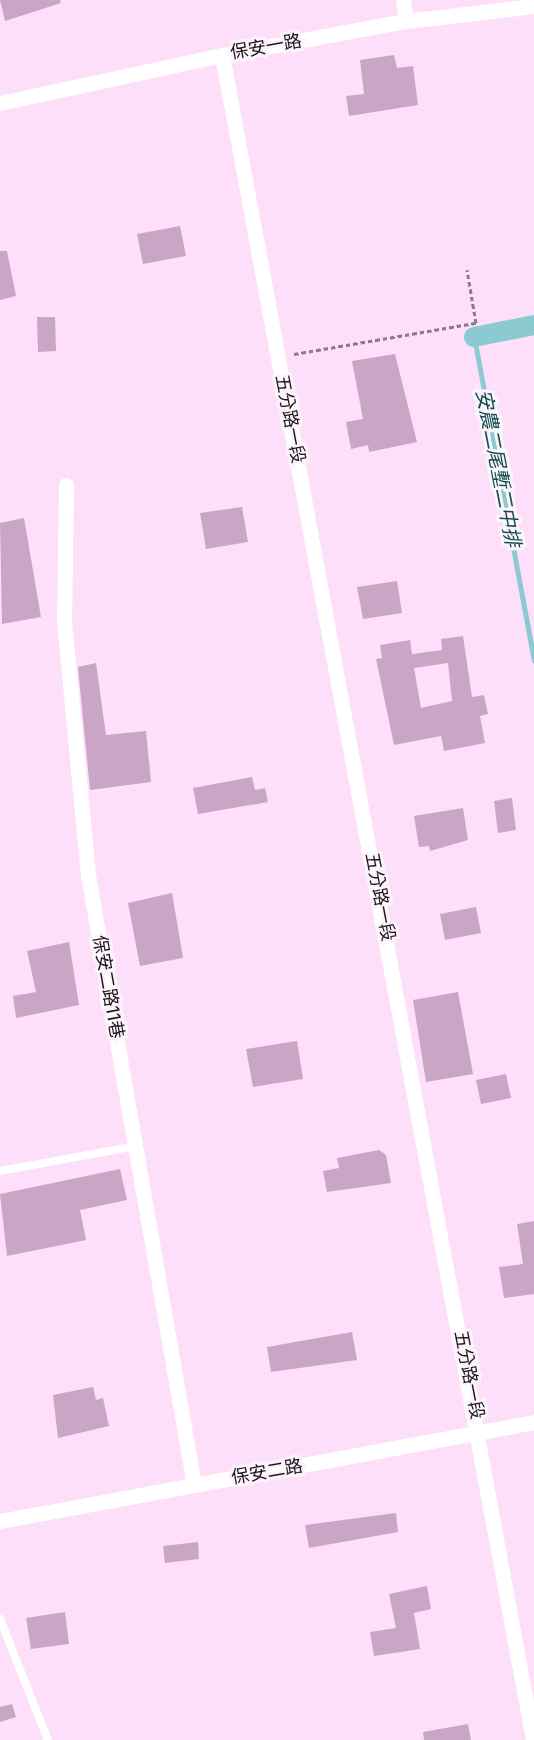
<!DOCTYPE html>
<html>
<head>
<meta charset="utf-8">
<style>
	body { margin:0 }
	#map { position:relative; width:534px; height:1740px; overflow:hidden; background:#fedffa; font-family:Inter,"Noto Sans TC",sans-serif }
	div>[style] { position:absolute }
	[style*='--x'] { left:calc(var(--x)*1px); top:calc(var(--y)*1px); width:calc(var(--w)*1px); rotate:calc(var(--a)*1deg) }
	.stream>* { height:5px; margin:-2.5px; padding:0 2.5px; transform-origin:2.5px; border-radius:2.5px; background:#8ccad1 }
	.canal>* { height:20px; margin:-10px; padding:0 10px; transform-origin:10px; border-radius:10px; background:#8ccad1 }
	.building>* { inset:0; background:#cba5c6 }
	.path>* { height:3px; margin-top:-1.5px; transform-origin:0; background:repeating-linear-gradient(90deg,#8d798b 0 4.5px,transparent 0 7.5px) }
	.service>* { height:8px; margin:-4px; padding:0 4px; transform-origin:4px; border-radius:4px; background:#fff }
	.minor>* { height:15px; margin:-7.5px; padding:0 7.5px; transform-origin:7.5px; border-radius:7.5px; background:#fff }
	span { translate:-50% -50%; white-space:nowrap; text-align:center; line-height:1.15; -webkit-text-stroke:6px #fbf5fb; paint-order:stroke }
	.street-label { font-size:18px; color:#1d131c }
	.water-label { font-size:20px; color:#154c51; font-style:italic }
</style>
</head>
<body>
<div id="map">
	<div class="stream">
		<div style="--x:474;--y:337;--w:329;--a:79.5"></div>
	</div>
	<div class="canal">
		<div style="--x:474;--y:337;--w:61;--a:-11.3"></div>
	</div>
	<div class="building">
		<div style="clip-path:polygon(0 0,60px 0,61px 3px,5px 21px)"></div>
		<div style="clip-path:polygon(394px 55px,397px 68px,413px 66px,418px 105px,349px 116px,346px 96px,364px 94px,360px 60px)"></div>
		<div style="clip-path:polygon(180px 226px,186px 256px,143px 264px,137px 234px)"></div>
		<div style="clip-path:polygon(0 251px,7px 251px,16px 296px,0 300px)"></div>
		<div style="clip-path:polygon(37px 317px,55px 317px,56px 351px,38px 352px)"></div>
		<div style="clip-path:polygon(395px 354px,417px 442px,369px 452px,368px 445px,351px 449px,346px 422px,363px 419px,352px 361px)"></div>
		<div style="clip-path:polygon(242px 507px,248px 542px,206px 549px,200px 513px)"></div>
		<div style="clip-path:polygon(24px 518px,41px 617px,2px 624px,0 523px)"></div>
		<div style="clip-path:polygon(397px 581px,402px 613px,363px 619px,357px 587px)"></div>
		<div style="clip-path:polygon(evenodd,463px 636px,472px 697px,484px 695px,488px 714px,480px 716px,485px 743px,444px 751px,441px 736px,394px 745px,376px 659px,382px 658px,380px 645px,410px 640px,412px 654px,442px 650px,441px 639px,463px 636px,448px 663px,452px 701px,421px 708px,414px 668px,448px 663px)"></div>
		<div style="clip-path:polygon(96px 663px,106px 735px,146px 731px,151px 782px,90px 790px,78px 667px)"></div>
		<div style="clip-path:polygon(252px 777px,255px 790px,265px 788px,268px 802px,198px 814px,193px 788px)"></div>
		<div style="clip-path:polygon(512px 798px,516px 830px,498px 833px,494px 801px)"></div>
		<div style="clip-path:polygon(463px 808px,468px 840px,430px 851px,429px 846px,419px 847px,414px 816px)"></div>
		<div style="clip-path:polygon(172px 893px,183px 958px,140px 966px,128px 903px)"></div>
		<div style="clip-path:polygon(476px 907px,481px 933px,445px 940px,440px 914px)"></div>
		<div style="clip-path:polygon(69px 942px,79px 1005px,16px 1018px,13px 996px,36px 992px,27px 951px)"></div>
		<div style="clip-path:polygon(458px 992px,473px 1074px,426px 1082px,413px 1000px)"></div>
		<div style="clip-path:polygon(297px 1041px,303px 1079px,253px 1087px,246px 1049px)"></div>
		<div style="clip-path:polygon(506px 1074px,511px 1098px,481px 1104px,476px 1080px)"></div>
		<div style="clip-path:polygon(379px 1150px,386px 1155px,391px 1183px,327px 1192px,323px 1171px,339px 1168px,337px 1158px)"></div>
		<div style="clip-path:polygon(120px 1169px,127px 1200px,80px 1210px,86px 1240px,7px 1256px,0 1194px)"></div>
		<div style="clip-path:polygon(534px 1221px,534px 1294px,504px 1298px,499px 1267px,523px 1264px,517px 1224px)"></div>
		<div style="clip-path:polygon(352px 1332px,357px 1360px,271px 1372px,267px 1347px)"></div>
		<div style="clip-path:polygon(93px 1387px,96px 1400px,103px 1398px,109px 1426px,58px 1438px,53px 1395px)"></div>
		<div style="clip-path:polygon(396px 1513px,398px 1532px,309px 1548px,305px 1525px)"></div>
		<div style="clip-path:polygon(198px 1542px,199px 1559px,165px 1563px,163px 1546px)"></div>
		<div style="clip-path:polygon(427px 1586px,431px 1609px,414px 1613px,420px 1649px,374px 1656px,370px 1632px,396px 1628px,389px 1594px)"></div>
		<div style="clip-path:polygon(65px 1612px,69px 1644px,31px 1649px,26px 1618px)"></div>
		<div style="clip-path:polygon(12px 1704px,16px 1717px,0 1722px,0 1707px)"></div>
		<div style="clip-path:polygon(468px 1724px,471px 1740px,424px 1740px,423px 1732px)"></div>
	</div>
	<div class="path">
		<div style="--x:294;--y:354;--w:185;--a:-9.7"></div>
		<div style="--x:476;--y:323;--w:54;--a:-99.6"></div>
	</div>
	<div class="service">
		<div style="--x:0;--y:1171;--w:138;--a:-10.4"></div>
		<div style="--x:0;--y:1619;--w:130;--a:68.4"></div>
	</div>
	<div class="minor">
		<div style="--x:403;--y:0;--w:21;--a:82"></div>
		<div style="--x:222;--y:55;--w:1713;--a:79.54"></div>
		<div style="--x:0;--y:103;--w:227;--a:-12.2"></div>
		<div style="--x:222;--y:55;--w:187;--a:-10.5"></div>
		<div style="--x:406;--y:21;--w:129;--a:-6.7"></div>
		<div style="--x:66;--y:485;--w:136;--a:90.8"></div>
		<div style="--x:64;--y:621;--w:255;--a:84.6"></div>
		<div style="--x:88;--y:875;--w:619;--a:80.14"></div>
		<div style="--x:0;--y:1521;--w:543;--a:-10.5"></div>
	</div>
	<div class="street-label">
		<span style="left:266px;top:47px;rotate:-10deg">保安一路</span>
		<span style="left:290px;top:419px;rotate:79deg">五分路一段</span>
		<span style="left:380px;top:897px;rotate:79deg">五分路一段</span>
		<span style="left:108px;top:987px;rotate:80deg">保安二路11巷</span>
		<span style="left:469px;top:1375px;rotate:79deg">五分路一段</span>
		<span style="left:267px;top:1472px;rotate:-10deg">保安二路</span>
	</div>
	<div class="water-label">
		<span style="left:498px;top:468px;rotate:79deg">安農二尾塹二中排</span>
	</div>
</div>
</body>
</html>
